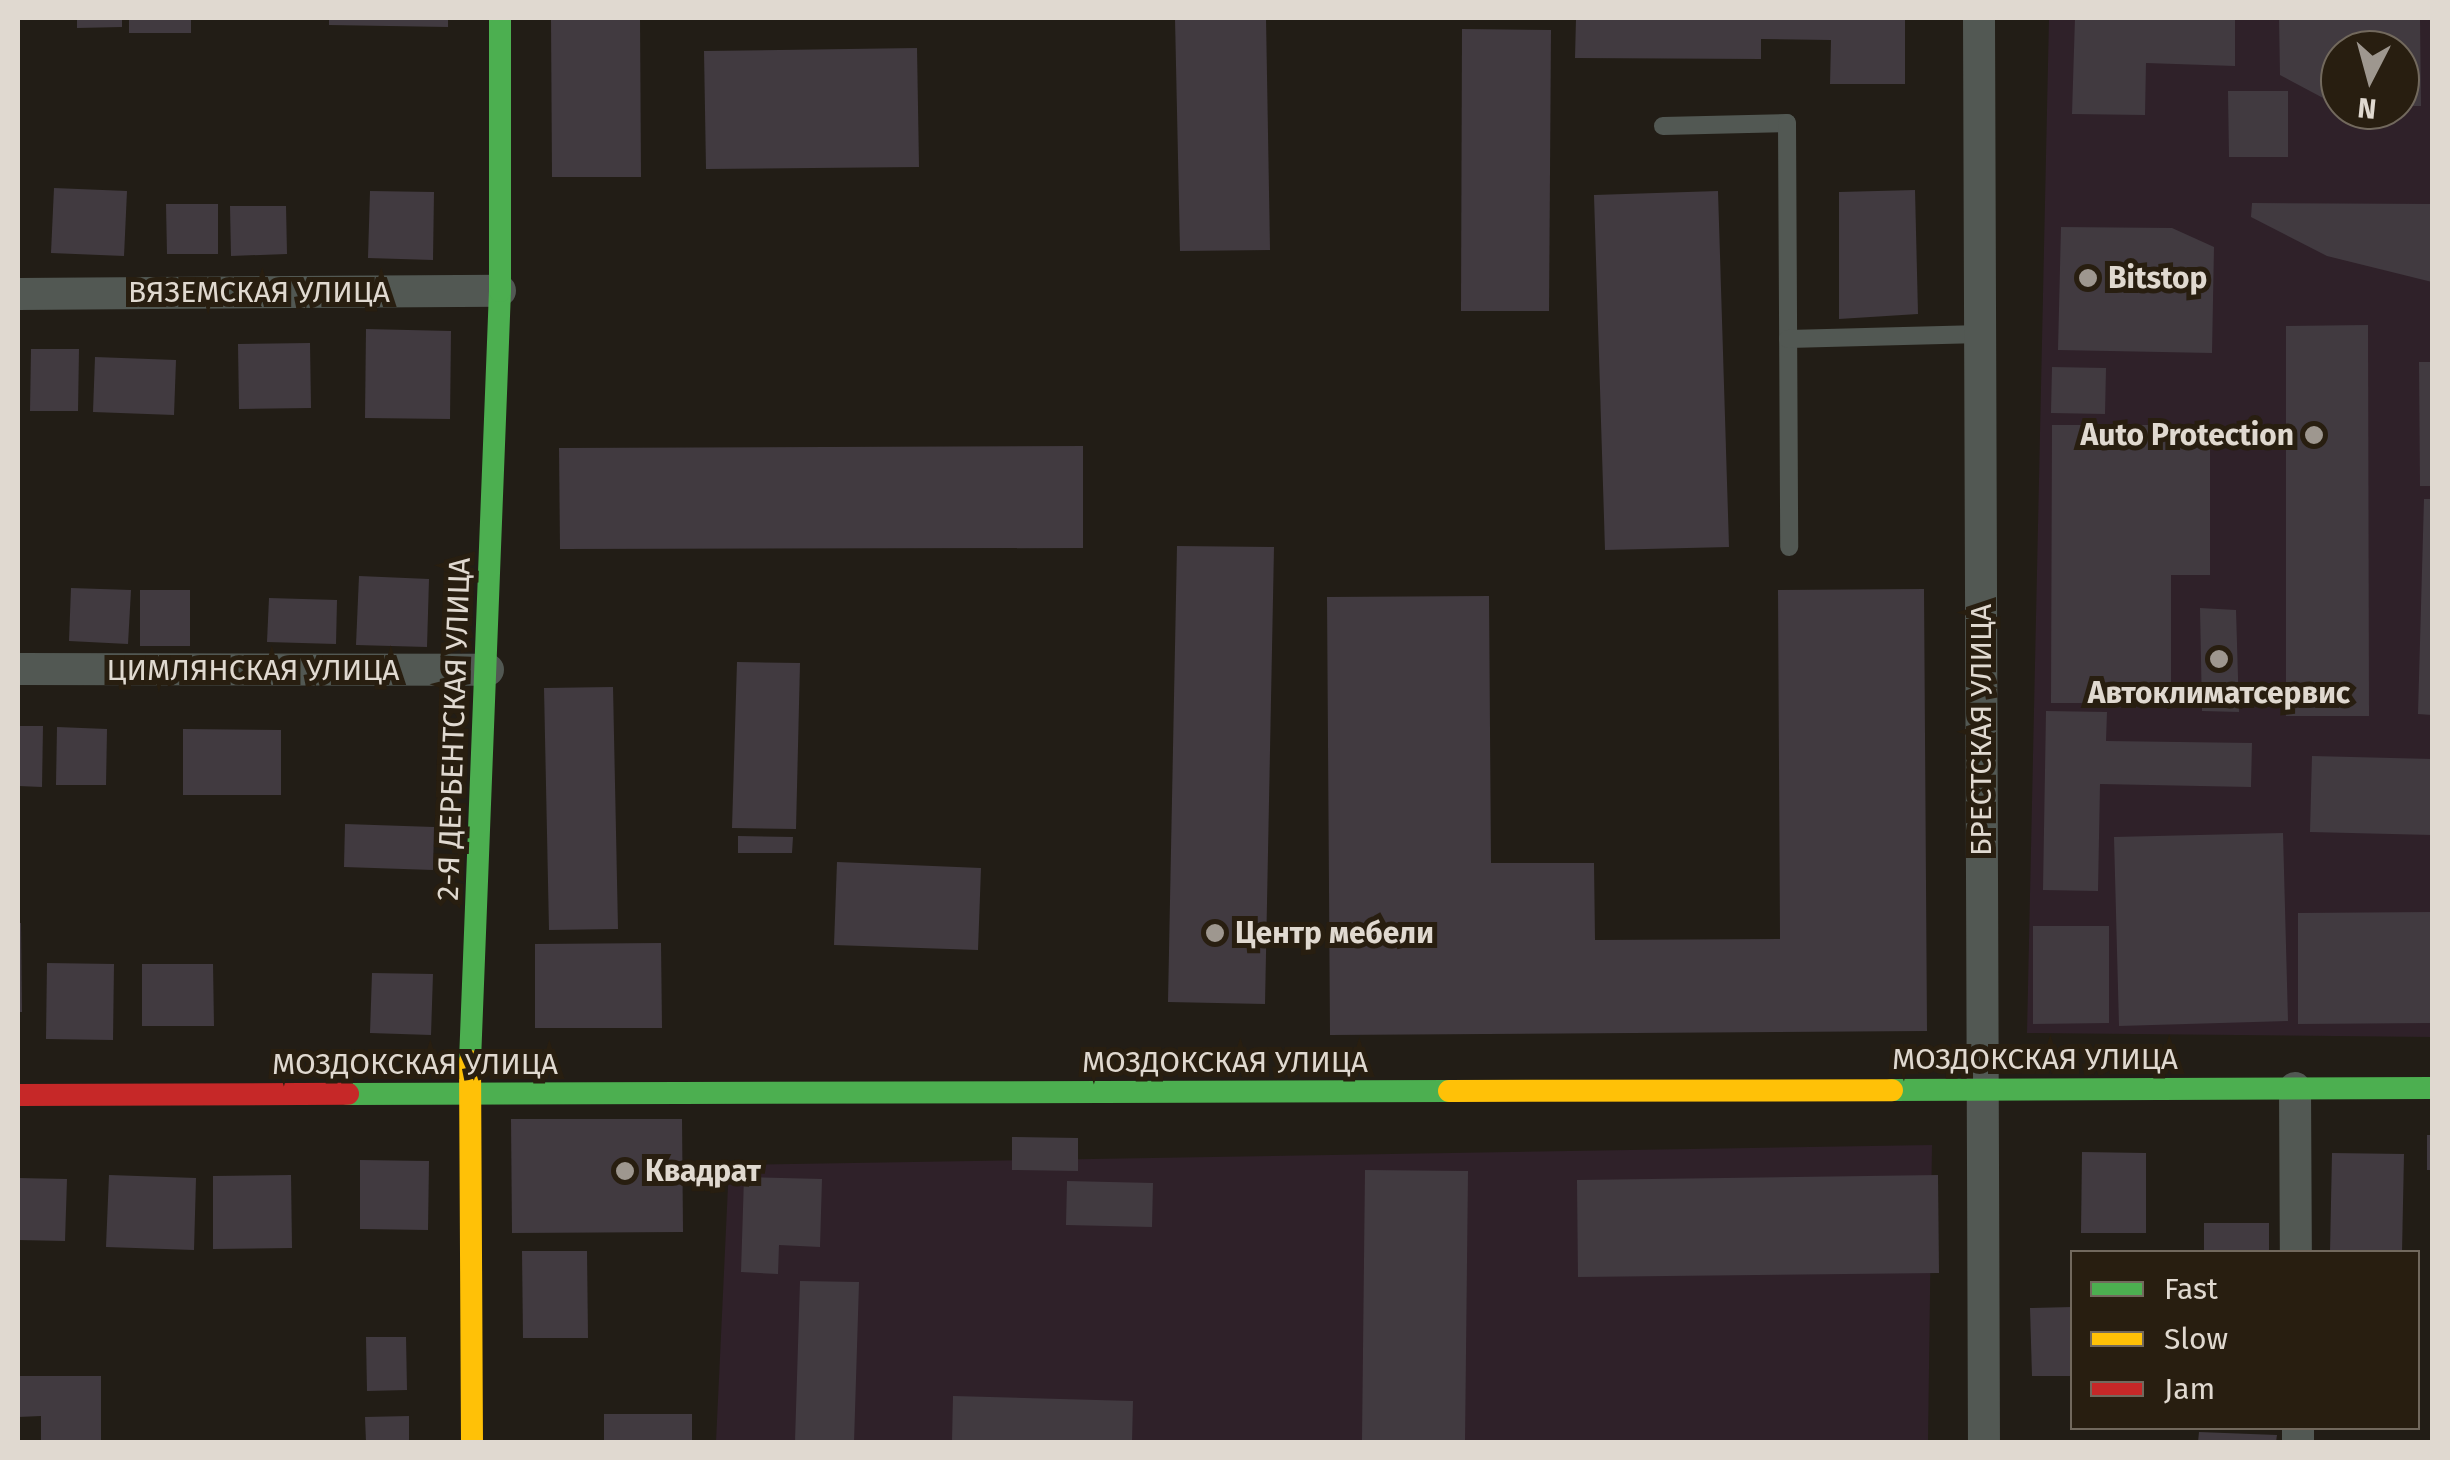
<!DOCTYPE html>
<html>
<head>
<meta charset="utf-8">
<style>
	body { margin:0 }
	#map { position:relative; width:2450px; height:1460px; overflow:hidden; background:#221d16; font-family:"Fira Sans",sans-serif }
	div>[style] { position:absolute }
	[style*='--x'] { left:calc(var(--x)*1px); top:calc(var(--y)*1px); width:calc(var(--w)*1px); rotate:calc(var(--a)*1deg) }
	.industrial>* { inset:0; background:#2f2129 }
	.building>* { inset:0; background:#413a40 }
	.lane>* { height:18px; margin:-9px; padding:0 9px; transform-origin:9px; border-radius:9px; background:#525853 }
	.street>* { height:32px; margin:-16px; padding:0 16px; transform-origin:16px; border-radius:16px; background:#525853 }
	.fast>* { height:22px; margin:-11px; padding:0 11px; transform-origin:11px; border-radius:11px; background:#4caf50 }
	.slow>* { height:22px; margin:-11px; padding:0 11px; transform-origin:11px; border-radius:11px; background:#ffc107 }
	.jam>* { height:22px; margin:-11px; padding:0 11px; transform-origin:11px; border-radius:11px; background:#c62828 }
	.dots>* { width:28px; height:28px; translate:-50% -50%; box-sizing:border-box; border:5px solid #281e10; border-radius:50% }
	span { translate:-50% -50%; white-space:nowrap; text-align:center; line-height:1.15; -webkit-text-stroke:10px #281e10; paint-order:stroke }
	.poi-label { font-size:30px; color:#e0d9d0; font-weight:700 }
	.left { translate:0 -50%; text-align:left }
	.right { translate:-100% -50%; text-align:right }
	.street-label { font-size:30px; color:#e0d9d0 }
	.frame { position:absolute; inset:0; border:20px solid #e0d9d0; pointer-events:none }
	.legend { position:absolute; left:2070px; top:1250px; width:350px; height:180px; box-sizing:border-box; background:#281e10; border:2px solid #72695d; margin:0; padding:12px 18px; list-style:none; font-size:30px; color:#e0d9d0 }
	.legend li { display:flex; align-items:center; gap:20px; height:50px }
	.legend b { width:50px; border:2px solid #72695d }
	.north { position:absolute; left:2320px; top:30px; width:100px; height:100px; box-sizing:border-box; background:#281e10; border:2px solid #72695d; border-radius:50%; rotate:186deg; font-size:28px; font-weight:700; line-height:40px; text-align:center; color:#e0d9d0 }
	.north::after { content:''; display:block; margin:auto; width:35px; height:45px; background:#9e978f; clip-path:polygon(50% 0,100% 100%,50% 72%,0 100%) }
</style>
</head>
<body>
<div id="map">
	<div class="industrial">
		<div style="clip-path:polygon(evenodd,2049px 18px,2432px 18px,2432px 1037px,2027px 1033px,2049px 18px,2340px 50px,2400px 50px,2400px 110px,2340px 110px,2340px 50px)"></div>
		<div style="clip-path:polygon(1932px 1145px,1928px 1442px,716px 1442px,729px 1165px)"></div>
	</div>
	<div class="building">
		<div style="clip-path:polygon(77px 18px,122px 18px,122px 27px,77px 28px)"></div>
		<div style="clip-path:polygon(129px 18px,191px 18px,191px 33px,129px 33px)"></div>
		<div style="clip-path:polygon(329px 18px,448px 18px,448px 27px,329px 25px)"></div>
		<div style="clip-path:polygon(551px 18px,640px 18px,641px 177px,552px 177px)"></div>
		<div style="clip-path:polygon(1175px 18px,1266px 18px,1270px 250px,1180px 251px)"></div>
		<div style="clip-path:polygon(1576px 18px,1905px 18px,1905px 84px,1830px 84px,1831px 40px,1761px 39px,1761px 59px,1575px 58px)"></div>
		<div style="clip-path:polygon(2075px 18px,2235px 18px,2235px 66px,2146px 63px,2145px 115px,2072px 114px)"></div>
		<div style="clip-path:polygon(2279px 18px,2420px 18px,2421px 106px,2400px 106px,2400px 50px,2340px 50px,2340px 107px,2280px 75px)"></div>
		<div style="clip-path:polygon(1462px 29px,1551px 30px,1549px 311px,1461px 311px)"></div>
		<div style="clip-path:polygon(917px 48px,919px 167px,706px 169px,704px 51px)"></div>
		<div style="clip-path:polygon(2228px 91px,2288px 91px,2288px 157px,2229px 157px)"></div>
		<div style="clip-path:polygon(54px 188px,127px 191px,124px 256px,51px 253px)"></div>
		<div style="clip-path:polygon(1915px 190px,1918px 314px,1839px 319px,1839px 192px)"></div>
		<div style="clip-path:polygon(370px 191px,434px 192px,433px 260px,368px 258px)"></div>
		<div style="clip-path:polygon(1718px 191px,1729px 547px,1605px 550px,1594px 195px)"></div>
		<div style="clip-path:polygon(2252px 203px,2432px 204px,2432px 282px,2327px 256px,2251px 217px)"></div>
		<div style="clip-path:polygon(166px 204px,218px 204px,218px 254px,167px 254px)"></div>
		<div style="clip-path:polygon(230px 206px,286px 206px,287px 254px,231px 256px)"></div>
		<div style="clip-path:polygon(2061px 227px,2172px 228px,2214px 247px,2212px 353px,2058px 350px)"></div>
		<div style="clip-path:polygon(2368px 325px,2369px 716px,2286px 716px,2286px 326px)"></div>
		<div style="clip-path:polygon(366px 329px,451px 331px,450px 419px,365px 418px)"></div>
		<div style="clip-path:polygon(310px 343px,311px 408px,239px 409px,238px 344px)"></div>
		<div style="clip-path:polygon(31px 349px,79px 349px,78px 411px,30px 411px)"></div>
		<div style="clip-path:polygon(95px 357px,176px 360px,174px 415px,93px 412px)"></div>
		<div style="clip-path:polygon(2419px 362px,2432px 362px,2432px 486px,2420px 486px)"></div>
		<div style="clip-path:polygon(2052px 367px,2106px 368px,2105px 414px,2051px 413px)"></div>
		<div style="clip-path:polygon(2052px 425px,2210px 425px,2210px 575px,2171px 575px,2171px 703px,2051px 703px)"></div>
		<div style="clip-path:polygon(1083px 446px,1083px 548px,560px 549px,559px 448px)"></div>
		<div style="clip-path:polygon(2424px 499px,2432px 499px,2432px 715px,2418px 714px)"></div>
		<div style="clip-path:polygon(1177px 546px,1274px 547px,1265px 1004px,1168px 1002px)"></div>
		<div style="clip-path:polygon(359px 576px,429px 579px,427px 647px,356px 645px)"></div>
		<div style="clip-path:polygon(71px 588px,131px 590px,128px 644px,69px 641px)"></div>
		<div style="clip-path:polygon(1924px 589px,1927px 1031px,1330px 1035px,1327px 597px,1489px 596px,1491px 863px,1594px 863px,1595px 940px,1780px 939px,1778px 590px)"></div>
		<div style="clip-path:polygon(140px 590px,190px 590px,190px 646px,140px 646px)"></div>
		<div style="clip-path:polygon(269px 598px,337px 600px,336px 644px,267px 642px)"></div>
		<div style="clip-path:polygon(2200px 608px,2236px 610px,2239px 712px,2202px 711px)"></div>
		<div style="clip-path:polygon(737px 662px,800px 663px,796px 829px,732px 828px)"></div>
		<div style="clip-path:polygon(613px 687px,618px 929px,549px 930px,544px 688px)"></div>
		<div style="clip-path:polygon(2046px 711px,2107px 712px,2106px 741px,2252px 743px,2251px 787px,2100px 784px,2098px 891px,2043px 890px)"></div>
		<div style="clip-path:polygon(18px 726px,43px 726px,42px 787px,18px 786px)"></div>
		<div style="clip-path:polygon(57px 727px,107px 729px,106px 785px,56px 785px)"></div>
		<div style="clip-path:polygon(183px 729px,281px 730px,281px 795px,183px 795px)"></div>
		<div style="clip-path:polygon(2312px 756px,2432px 759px,2432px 835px,2310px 832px)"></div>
		<div style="clip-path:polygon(345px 824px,434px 827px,433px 870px,344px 867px)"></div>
		<div style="clip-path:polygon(2283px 833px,2288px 1021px,2119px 1026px,2114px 837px)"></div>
		<div style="clip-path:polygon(738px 836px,793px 837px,792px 853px,738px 853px)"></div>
		<div style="clip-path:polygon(837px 862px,981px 868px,978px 950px,834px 945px)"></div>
		<div style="clip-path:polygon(2432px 912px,2432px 1023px,2298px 1024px,2298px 913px)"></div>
		<div style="clip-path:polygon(18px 923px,21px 923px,22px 1012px,18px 1012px)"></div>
		<div style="clip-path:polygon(2033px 926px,2109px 926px,2109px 1023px,2033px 1024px)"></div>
		<div style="clip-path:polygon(661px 943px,662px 1028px,535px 1028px,535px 944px)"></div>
		<div style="clip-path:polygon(47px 963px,114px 964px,113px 1040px,46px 1039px)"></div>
		<div style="clip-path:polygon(142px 964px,213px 964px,214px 1026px,142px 1026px)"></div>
		<div style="clip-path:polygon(372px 973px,433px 974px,431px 1035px,370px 1033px)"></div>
		<div style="clip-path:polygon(511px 1119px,682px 1119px,683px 1232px,512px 1233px)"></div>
		<div style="clip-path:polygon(2427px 1135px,2432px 1135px,2432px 1170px,2427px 1170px)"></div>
		<div style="clip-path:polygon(1012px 1137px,1078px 1138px,1078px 1171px,1012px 1170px)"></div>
		<div style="clip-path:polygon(2082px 1152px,2146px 1153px,2146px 1233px,2081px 1233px)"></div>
		<div style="clip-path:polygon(2332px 1153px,2404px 1154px,2402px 1252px,2330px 1252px)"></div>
		<div style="clip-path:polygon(360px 1160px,429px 1161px,428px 1230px,360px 1229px)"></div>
		<div style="clip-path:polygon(1365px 1170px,1468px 1171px,1465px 1442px,1362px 1442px)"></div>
		<div style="clip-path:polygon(109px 1175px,196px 1178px,194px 1250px,106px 1247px)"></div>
		<div style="clip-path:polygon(291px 1175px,292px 1248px,213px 1249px,213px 1176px)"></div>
		<div style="clip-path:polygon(1938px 1175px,1939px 1273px,1578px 1277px,1577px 1180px)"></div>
		<div style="clip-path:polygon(744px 1177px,822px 1179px,820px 1247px,779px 1245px,778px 1274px,741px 1272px)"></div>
		<div style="clip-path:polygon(18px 1178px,67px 1179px,65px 1241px,18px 1240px)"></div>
		<div style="clip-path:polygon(1067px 1181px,1153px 1183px,1152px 1227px,1066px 1225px)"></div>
		<div style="clip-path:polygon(2204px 1223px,2269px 1223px,2269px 1252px,2204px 1252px)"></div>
		<div style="clip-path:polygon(522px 1251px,587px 1251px,588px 1338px,523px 1338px)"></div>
		<div style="clip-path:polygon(800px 1281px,859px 1282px,854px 1442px,795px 1442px)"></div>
		<div style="clip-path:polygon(2072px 1307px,2072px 1376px,2032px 1376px,2030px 1308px)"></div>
		<div style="clip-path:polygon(366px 1337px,406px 1337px,407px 1390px,367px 1391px)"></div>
		<div style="clip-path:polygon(18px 1376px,101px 1376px,101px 1442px,41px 1442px,41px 1416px,18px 1417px)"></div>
		<div style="clip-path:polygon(953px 1396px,1133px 1401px,1132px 1442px,952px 1442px)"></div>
		<div style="clip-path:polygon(604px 1414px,692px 1414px,692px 1442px,604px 1442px)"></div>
		<div style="clip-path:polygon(409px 1416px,409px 1442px,366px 1442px,365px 1417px)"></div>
		<div style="clip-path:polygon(2199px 1432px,2277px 1435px,2276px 1442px,2198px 1442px)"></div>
	</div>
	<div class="lane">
		<div style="--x:1663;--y:126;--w:124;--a:-1.4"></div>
		<div style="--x:1787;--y:123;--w:424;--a:89.7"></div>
		<div style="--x:1788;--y:339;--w:193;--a:-1.5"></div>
	</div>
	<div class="street">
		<div style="--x:1979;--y:18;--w:1424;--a:89.8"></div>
		<div style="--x:18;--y:294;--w:482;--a:-0.4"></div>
		<div style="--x:18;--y:669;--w:470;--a:0.1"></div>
		<div style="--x:2295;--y:1088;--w:164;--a:89.7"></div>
		<div style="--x:2298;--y:1428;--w:14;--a:90"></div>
	</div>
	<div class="fast">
		<div style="--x:470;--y:1061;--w:771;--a:-87.77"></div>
		<div style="--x:500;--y:291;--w:273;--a:-90"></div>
		<div style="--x:1892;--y:1090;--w:540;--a:-0.21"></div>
		<div style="--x:348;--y:1094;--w:1101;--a:-0.16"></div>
	</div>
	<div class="slow">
		<div style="--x:470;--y:1061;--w:381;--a:89.7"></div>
		<div style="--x:1449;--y:1091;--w:443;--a:-0.1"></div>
	</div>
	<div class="jam">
		<div style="--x:18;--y:1095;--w:330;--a:-0.2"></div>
	</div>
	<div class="dots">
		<div style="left:2088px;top:278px;background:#9e978f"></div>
		<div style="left:2314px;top:435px;background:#9e978f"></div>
		<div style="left:2219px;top:659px;background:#9e978f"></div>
		<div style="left:1215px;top:933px;background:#9e978f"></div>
		<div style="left:625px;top:1171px;background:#9e978f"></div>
	</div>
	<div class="poi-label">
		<span class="left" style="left:2108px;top:278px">Bitstop</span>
		<span class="right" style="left:2294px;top:435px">Auto Protection</span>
		<span style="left:2219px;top:693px">Автоклиматсервис</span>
		<span class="left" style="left:1235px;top:933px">Центр мебели</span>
		<span class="left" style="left:645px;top:1171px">Квадрат</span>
	</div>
	<div class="street-label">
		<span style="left:259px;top:292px">ВЯЗЕМСКАЯ УЛИЦА</span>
		<span style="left:253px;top:670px">ЦИМЛЯНСКАЯ УЛИЦА</span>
		<span style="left:454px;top:729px;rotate:-88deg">2-Я ДЕРБЕНТСКАЯ УЛИЦА</span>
		<span style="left:1981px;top:730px;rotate:-90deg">БРЕСТСКАЯ УЛИЦА</span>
		<span style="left:2035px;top:1059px">МОЗДОКСКАЯ УЛИЦА</span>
		<span style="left:1225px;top:1062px">МОЗДОКСКАЯ УЛИЦА</span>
		<span style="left:415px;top:1064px">МОЗДОКСКАЯ УЛИЦА</span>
	</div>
	<div class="frame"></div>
	<ul class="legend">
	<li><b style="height:12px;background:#4caf50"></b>Fast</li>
	<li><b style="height:12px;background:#ffc107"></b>Slow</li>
	<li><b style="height:12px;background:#c62828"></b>Jam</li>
	</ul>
	<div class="north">N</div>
</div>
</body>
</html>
